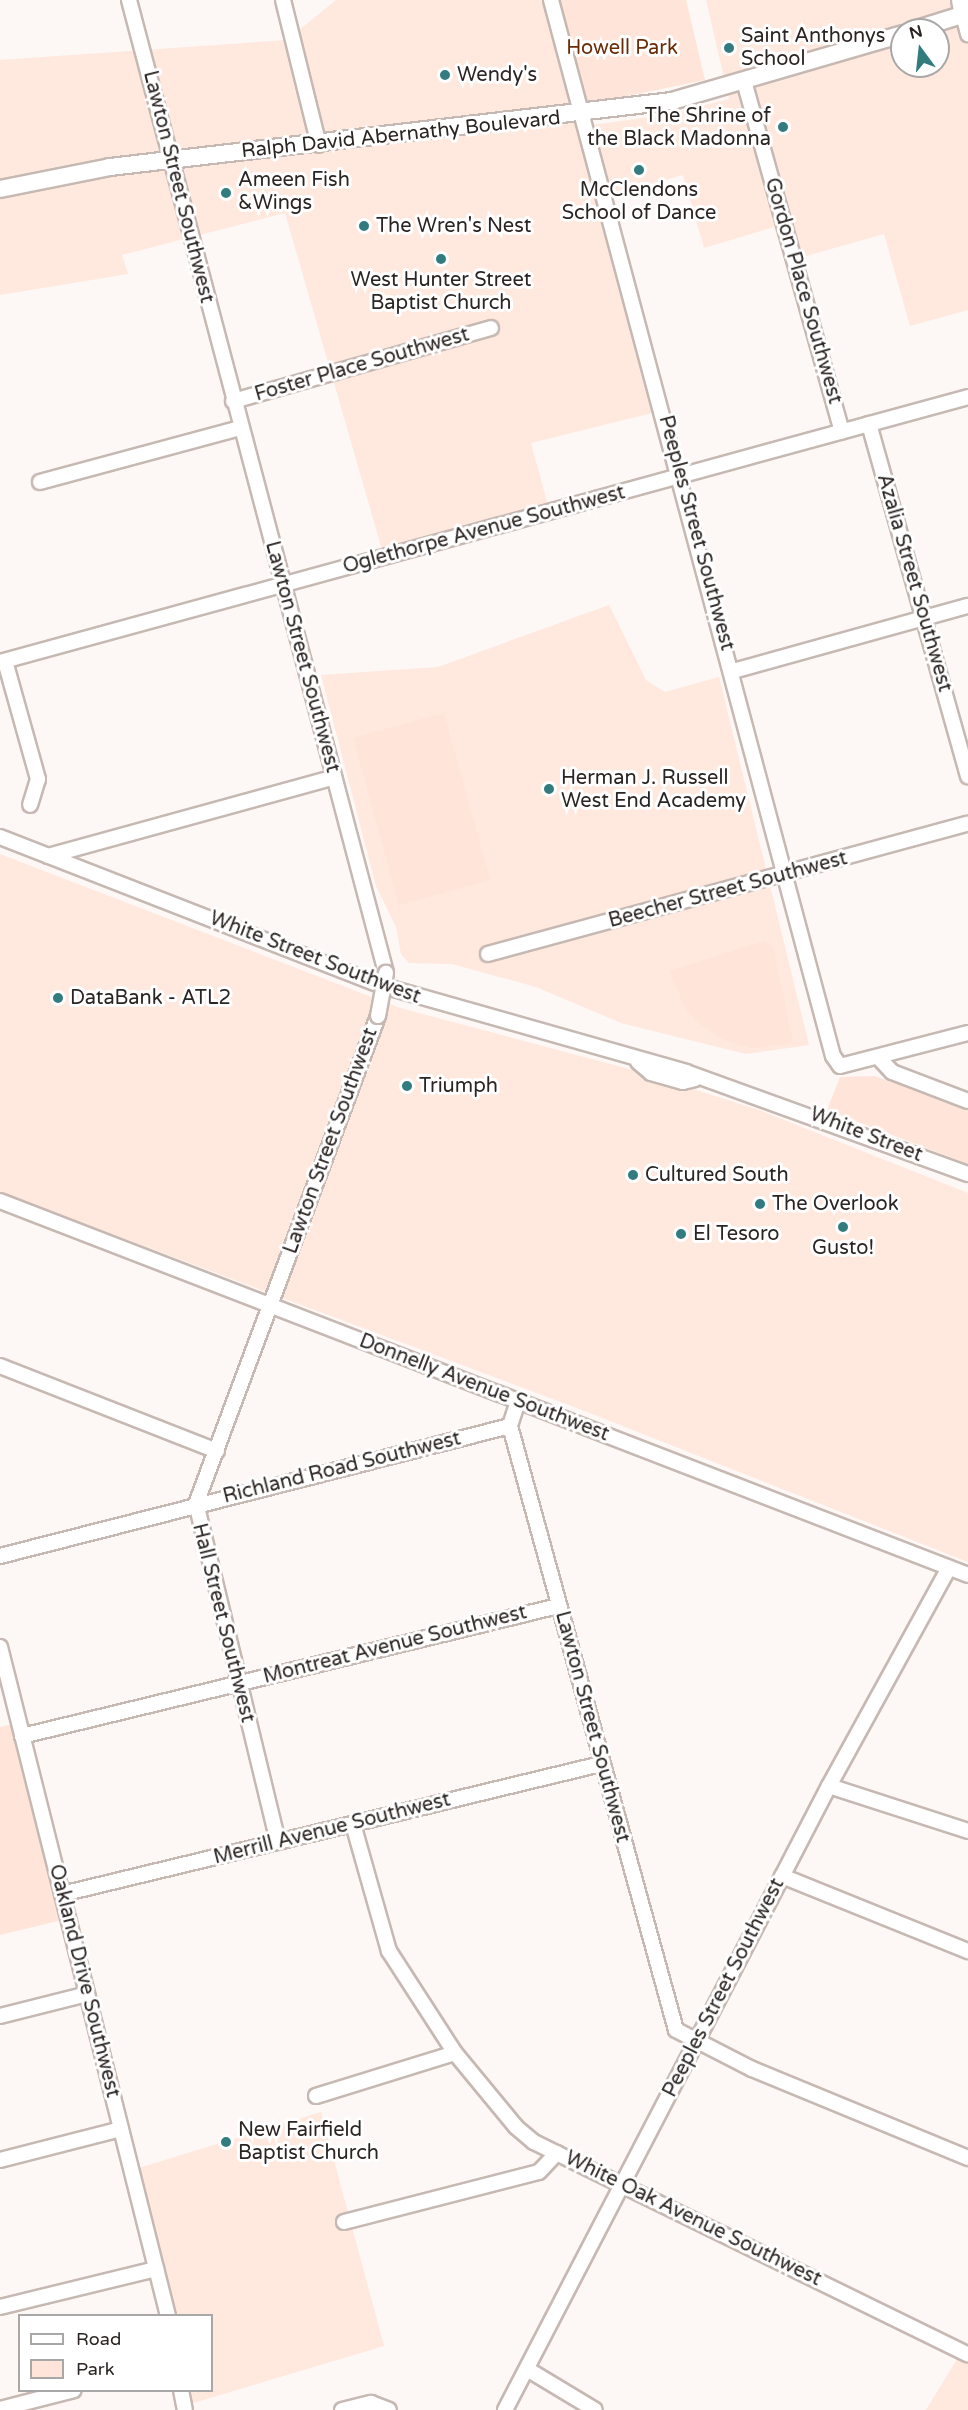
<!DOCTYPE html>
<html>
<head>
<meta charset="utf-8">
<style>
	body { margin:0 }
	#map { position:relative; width:968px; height:2410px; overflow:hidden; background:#fdf7f5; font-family:"Varela Round",sans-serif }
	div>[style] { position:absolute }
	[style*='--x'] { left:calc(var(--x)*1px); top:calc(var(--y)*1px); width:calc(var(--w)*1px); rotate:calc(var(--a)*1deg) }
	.built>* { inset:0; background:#ffe8de }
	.green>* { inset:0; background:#fee4d9 }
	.roads { filter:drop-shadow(2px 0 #c6b8b2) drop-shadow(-2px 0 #c6b8b2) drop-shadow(0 2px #c6b8b2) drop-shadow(0 -2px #c6b8b2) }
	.minor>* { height:14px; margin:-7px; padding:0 7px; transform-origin:7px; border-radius:7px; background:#fff }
	.major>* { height:16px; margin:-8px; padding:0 8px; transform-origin:8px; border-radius:8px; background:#fff }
	.bridges { filter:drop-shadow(2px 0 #c6b8b2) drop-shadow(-2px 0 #c6b8b2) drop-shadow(0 2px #c6b8b2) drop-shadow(0 -2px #c6b8b2) }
	.minor-bridge>* { height:14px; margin:-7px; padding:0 7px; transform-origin:7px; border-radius:7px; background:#fff }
	.dots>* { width:16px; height:16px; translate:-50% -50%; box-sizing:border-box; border:3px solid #fff; border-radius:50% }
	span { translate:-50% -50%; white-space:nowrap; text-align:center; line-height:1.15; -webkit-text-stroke:6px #fff; paint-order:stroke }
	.poi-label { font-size:20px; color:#2a2422 }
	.left { translate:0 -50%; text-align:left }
	.right { translate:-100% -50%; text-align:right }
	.park-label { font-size:20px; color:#692b08 }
	.street-label { font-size:20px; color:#2a2422 }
	.legend { position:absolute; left:18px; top:2314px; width:195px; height:78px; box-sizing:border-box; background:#fff; border:2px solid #aaa7a7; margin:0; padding:8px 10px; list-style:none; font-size:18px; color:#2a2422 }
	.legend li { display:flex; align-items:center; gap:12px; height:30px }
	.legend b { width:30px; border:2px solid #aaa7a7 }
	.north { position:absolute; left:890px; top:18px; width:60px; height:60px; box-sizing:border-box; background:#fff; border:2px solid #aaa7a7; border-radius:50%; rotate:345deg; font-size:16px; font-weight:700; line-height:24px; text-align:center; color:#2a2422 }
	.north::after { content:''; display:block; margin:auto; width:21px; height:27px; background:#327b7f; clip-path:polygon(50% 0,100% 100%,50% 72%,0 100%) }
</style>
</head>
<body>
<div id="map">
	<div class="built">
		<div style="clip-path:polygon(evenodd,336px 0,543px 0,577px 127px,665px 115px,729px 99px,706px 0,968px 0,968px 310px,910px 326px,884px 234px,785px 262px,774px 227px,704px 248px,683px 175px,596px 199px,652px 413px,531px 443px,551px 517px,385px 560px,285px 213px,122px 255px,128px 274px,0 295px,0 60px,287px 40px,336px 0,902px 30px,938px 30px,938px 66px,902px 66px,902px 30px)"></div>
		<div style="clip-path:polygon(609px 605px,646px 680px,665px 692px,719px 677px,809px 1045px,746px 1054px,621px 1023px,536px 987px,452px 964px,409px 963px,401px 954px,396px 927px,376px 886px,321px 675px,438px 667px)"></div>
		<div style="clip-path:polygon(0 854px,400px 1008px,633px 1070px,759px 1110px,968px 1193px,968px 1562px,582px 1410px,0 1192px)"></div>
		<div style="clip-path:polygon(321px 2112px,384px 2346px,180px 2407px,176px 2391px,212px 2390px,212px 2316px,160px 2315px,129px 2171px)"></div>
		<div style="clip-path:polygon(957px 2359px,968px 2364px,968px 2410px,926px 2410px)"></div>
	</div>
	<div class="green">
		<div style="clip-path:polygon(558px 0,686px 0,705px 80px,588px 104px)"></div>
		<div style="clip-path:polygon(444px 713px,490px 880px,399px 905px,353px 738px)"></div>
		<div style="clip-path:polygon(764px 941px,773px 947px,793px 1043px,751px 1048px,724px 1040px,698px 1023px,685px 1008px,670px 971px)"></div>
		<div style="clip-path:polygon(874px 1076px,968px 1108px,968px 1164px,827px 1110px,840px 1077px)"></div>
		<div style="clip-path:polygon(19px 1723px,66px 1919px,0 1935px,0 1727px)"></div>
	</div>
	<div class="roads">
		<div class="minor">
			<div style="--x:129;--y:0;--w:1006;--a:75.2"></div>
			<div style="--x:283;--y:0;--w:149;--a:76.1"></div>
			<div style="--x:551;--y:0;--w:1093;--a:75.05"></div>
			<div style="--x:833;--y:1056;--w:12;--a:55"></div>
			<div style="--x:840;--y:1066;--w:132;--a:-14.5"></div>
			<div style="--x:963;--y:15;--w:20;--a:75"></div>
			<div style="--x:744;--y:81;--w:364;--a:74.4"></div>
			<div style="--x:233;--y:401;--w:268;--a:-15.8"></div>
			<div style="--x:869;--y:424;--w:366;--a:74.3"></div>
			<div style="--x:40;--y:482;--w:207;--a:-15.1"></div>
			<div style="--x:5;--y:661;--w:123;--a:74.4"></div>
			<div style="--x:38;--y:779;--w:27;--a:107"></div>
			<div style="--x:0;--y:662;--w:1004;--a:-15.31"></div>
			<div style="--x:733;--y:671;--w:244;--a:-15.5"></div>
			<div style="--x:0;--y:837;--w:411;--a:21.3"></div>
			<div style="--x:383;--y:986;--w:315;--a:15.8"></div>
			<div style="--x:686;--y:1072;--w:300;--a:19.9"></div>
			<div style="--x:48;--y:856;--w:297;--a:-15.4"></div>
			<div style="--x:488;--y:954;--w:497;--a:-15.2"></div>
			<div style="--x:879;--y:1058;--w:19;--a:47"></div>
			<div style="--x:892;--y:1072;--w:81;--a:20.9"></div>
			<div style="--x:638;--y:1062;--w:17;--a:40"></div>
			<div style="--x:651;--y:1073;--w:33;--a:16"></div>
			<div style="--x:683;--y:1082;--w:12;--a:-14"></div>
			<div style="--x:0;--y:1201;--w:1038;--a:21.12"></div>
			<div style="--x:0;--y:1366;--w:233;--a:21.4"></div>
			<div style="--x:518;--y:1401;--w:26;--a:108"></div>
			<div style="--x:510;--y:1426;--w:626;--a:74.63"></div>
			<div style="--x:676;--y:2030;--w:85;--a:27.2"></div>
			<div style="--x:752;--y:2069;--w:234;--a:22.4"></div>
			<div style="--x:0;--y:1556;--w:526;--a:-14.3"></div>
			<div style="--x:0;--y:1647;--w:690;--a:75.9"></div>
			<div style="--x:22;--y:1736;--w:552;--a:-13.63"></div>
			<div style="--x:829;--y:1786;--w:146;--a:17.9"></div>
			<div style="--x:353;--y:1824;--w:132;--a:74.2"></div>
			<div style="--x:389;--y:1951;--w:121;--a:57.1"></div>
			<div style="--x:455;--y:2053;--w:96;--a:50.5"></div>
			<div style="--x:516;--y:2127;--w:23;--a:40"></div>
			<div style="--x:534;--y:2142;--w:483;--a:26.1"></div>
			<div style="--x:278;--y:1842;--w:348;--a:-103.6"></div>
			<div style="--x:196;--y:1504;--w:521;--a:-69.55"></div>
			<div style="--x:782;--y:1876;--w:201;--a:22"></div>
			<div style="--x:62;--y:1894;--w:554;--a:-13.56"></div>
			<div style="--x:0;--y:2016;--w:90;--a:-14.2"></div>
			<div style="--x:316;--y:2096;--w:145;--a:-17.2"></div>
			<div style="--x:0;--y:2160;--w:125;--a:-14.4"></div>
			<div style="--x:344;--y:2222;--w:201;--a:-14.4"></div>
			<div style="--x:539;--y:2172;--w:26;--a:-47"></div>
			<div style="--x:0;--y:2307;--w:161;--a:-13.7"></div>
			<div style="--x:527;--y:2369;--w:79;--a:31.1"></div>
			<div style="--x:181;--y:2390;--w:20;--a:79"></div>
			<div style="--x:0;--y:2409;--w:76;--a:-14.4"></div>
			<div style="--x:342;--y:2410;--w:30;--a:-14"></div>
			<div style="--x:371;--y:2403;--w:19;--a:21"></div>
			<div style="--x:505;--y:2410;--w:703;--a:-62.56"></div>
			<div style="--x:829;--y:1786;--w:249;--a:-61.2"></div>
		</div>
		<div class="major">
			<div style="--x:960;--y:0;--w:15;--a:79"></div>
			<div style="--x:914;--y:30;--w:57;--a:-17.5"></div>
			<div style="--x:0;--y:189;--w:112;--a:-11.3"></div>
			<div style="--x:110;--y:167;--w:566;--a:-6.7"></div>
			<div style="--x:672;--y:101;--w:240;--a:-16.2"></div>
		</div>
	</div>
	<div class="bridges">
		<div class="minor-bridge">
			<div style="--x:378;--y:1016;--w:44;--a:-79.5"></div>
		</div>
	</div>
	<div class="dots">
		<div style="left:729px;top:48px;background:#327b7f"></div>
		<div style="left:445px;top:75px;background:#327b7f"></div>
		<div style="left:783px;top:127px;background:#327b7f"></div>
		<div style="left:639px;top:170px;background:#327b7f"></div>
		<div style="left:226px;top:193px;background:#327b7f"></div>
		<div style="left:364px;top:226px;background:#327b7f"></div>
		<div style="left:441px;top:259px;background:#327b7f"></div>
		<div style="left:549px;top:789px;background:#327b7f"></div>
		<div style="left:58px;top:998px;background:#327b7f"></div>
		<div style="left:407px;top:1086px;background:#327b7f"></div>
		<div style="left:633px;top:1175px;background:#327b7f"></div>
		<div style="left:760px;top:1204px;background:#327b7f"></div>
		<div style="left:843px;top:1227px;background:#327b7f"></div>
		<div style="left:681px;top:1234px;background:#327b7f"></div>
		<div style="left:226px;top:2142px;background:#327b7f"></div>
	</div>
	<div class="poi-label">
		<span class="left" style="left:741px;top:48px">Saint Anthonys<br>School</span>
		<span class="left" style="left:457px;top:75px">Wendy's</span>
		<span class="right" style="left:771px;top:128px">The Shrine of<br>the Black Madonna</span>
		<span class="left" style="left:238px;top:192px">Ameen Fish<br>&amp;Wings</span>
		<span style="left:639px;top:202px">McClendons<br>School of Dance</span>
		<span class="left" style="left:376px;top:226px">The Wren's Nest</span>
		<span style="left:441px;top:292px">West Hunter Street<br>Baptist Church</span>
		<span class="left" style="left:561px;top:790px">Herman J. Russell<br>West End Academy</span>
		<span class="left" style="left:70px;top:998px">DataBank - ATL2</span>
		<span class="left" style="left:419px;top:1086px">Triumph</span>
		<span class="left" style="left:645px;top:1175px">Cultured South</span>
		<span class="left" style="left:772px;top:1204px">The Overlook</span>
		<span class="left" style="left:693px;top:1234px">El Tesoro</span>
		<span style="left:843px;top:1248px">Gusto!</span>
		<span class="left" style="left:238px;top:2142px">New Fairfield<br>Baptist Church</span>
	</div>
	<div class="park-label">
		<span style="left:622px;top:48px">Howell Park</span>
	</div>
	<div class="street-label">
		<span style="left:401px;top:135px;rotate:-6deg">Ralph David Abernathy Boulevard</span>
		<span style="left:178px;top:187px;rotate:76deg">Lawton Street Southwest</span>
		<span style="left:803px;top:291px;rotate:74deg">Gordon Place Southwest</span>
		<span style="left:362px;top:365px;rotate:-16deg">Foster Place Southwest</span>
		<span style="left:484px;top:530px;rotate:-15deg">Oglethorpe Avenue Southwest</span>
		<span style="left:696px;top:533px;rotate:75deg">Peeples Street Southwest</span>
		<span style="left:914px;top:583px;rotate:74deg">Azalia Street Southwest</span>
		<span style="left:302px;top:657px;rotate:75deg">Lawton Street Southwest</span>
		<span style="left:728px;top:890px;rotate:-15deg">Beecher Street Southwest</span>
		<span style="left:315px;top:958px;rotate:21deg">White Street Southwest</span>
		<span style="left:866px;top:1135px;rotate:21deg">White Street</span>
		<span style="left:331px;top:1141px;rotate:-70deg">Lawton Street Southwest</span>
		<span style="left:484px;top:1388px;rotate:21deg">Donnelly Avenue Southwest</span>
		<span style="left:342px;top:1468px;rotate:-14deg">Richland Road Southwest</span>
		<span style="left:223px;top:1623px;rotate:76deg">Hall Street Southwest</span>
		<span style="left:395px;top:1645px;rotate:-14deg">Montreat Avenue Southwest</span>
		<span style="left:592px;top:1727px;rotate:75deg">Lawton Street Southwest</span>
		<span style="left:332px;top:1829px;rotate:-14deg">Merrill Avenue Southwest</span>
		<span style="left:84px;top:1981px;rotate:76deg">Oakland Drive Southwest</span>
		<span style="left:724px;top:1988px;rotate:-63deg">Peeples Street Southwest</span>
		<span style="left:693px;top:2219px;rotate:26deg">White Oak Avenue Southwest</span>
	</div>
	<ul class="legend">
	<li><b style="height:8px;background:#fff"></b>Road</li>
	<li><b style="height:16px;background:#fee4d9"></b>Park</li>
	</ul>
	<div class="north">N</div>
</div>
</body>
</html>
